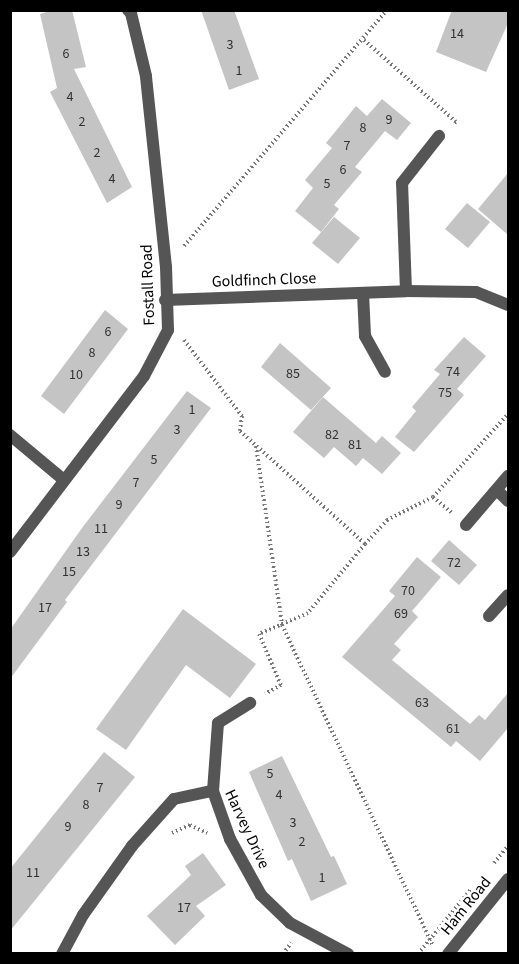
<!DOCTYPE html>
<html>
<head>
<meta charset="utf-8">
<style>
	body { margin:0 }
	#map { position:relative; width:519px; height:964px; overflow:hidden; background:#fff; font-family:"Source Sans 3",sans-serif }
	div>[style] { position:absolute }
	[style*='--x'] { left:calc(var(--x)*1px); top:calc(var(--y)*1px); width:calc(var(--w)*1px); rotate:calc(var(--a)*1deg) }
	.building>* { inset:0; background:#c4c4c4 }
	.path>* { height:4px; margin-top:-2px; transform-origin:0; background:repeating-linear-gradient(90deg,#777 0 1.5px,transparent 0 4.5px) }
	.minor>* { height:12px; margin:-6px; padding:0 6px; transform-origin:6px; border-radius:6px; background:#555 }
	span { translate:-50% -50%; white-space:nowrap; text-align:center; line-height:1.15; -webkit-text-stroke:4.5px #fff; paint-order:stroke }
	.number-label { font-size:14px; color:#313131 }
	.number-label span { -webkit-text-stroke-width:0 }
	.street-label { font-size:16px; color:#000 }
	.frame { position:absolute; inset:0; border:12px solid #000; pointer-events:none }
</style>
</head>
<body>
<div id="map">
	<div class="building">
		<div style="clip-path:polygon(53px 10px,72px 10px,86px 67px,74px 69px,132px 187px,107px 203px,50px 92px,57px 88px,40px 14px)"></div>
		<div style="clip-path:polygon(201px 10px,234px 10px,259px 79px,229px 90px)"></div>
		<div style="clip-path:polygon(452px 10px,508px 10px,508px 23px,486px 72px,436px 52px)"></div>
		<div style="clip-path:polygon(382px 99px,411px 123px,397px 140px,385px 131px,355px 167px,362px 172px,334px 205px,339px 209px,321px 232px,295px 211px,313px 188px,305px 180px,332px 148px,326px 143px,356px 106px,367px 116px)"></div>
		<div style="clip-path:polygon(508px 173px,508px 235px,478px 209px)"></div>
		<div style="clip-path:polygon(467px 203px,490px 222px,468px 248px,445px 229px)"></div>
		<div style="clip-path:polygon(334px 217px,360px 238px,338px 264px,312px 243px)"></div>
		<div style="clip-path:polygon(105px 310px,128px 329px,64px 414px,41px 396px)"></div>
		<div style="clip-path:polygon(464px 337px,486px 356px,457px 389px,464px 395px,414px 452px,395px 437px,416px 411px,412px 407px,440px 374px,434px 370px)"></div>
		<div style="clip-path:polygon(280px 343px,331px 388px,311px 410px,261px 367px)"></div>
		<div style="clip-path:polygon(187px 391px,211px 408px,65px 600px,67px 602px,10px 679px,10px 630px,82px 528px)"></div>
		<div style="clip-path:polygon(323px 397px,376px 443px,382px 436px,401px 453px,382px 474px,363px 458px,356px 466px,334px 447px,324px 458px,293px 432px)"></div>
		<div style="clip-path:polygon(449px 540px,477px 565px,459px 585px,431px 561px)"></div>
		<div style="clip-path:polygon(417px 557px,441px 577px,412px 611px,418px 617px,394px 644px,401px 650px,392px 660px,470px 724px,479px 715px,485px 720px,508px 693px,508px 728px,480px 761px,456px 741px,451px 747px,342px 657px,395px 596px,389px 591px)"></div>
		<div style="clip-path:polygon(183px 609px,256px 664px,230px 698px,186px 665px,126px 750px,96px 729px)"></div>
		<div style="clip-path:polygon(104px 752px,135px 777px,10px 931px,10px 869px)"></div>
		<div style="clip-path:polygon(282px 756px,331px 857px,334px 856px,347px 884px,311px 901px,292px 859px,288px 861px,249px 772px)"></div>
		<div style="clip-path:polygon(203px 853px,226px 885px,196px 906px,205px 916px,175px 945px,147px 916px,191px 875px,185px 866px)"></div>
	</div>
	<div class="path">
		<div style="--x:364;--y:40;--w:123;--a:41.7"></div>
		<div style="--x:456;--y:122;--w:2;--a:153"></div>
		<div style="--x:184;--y:246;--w:311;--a:-49.3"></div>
		<div style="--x:184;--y:340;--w:96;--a:52.7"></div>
		<div style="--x:242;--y:416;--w:15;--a:98"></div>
		<div style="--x:240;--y:431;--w:169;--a:42.1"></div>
		<div style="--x:365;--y:544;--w:89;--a:129.6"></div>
		<div style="--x:308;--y:613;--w:53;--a:156.8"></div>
		<div style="--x:259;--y:634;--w:56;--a:66.7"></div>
		<div style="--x:281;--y:685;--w:18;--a:151"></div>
		<div style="--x:256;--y:446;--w:181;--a:81.7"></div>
		<div style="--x:282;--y:625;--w:353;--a:64.8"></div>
		<div style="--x:433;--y:497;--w:26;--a:40"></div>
		<div style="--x:365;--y:544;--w:33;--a:-47"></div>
		<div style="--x:387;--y:520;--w:51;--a:-26.6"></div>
		<div style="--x:433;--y:497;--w:112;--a:-47.9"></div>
		<div style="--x:172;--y:833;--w:20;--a:-24"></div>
		<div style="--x:190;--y:825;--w:19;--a:25"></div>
		<div style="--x:494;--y:863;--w:22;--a:-51"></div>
		<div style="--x:283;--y:954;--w:14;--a:-54"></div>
		<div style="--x:418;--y:954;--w:84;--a:-50.8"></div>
	</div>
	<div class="minor">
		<div style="--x:406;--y:291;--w:108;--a:-92.1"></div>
		<div style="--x:402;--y:183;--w:60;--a:-51.8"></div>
		<div style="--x:363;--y:293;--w:43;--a:87.3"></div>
		<div style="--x:365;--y:336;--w:41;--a:60.9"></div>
		<div style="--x:165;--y:300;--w:241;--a:-2.1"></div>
		<div style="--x:406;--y:291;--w:70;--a:0.8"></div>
		<div style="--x:476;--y:292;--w:35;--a:22"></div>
		<div style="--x:10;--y:435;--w:70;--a:39.8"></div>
		<div style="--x:497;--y:490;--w:16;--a:45"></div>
		<div style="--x:466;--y:525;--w:65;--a:-49.4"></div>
		<div style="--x:10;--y:552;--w:221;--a:-52.7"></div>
		<div style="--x:144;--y:376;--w:52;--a:-62.4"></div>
		<div style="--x:168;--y:330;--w:63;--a:-91.8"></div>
		<div style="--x:166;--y:267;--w:192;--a:-96"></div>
		<div style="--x:146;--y:76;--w:65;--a:-103.4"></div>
		<div style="--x:131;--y:13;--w:4;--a:-135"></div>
		<div style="--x:489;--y:616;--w:28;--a:-48"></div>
		<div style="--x:213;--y:791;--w:68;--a:-85.8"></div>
		<div style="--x:218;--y:723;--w:38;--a:-32"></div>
		<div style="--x:62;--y:954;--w:44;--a:-61.7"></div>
		<div style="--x:83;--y:915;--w:85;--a:-54.6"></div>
		<div style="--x:132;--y:846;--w:63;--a:-48.2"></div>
		<div style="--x:174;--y:799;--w:40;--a:-12"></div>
		<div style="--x:213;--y:791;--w:51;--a:70.5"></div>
		<div style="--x:230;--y:839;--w:64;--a:61"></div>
		<div style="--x:261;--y:895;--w:40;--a:44"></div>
		<div style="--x:290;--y:923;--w:66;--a:28.1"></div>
		<div style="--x:448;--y:954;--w:96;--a:-51.3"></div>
	</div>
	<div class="number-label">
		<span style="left:457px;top:34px">14</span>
		<span style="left:230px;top:45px">3</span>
		<span style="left:66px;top:54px">6</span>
		<span style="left:239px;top:71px">1</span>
		<span style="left:70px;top:97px">4</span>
		<span style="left:389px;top:120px">9</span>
		<span style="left:82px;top:122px">2</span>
		<span style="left:363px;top:128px">8</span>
		<span style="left:347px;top:146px">7</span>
		<span style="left:97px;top:153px">2</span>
		<span style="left:343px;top:170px">6</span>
		<span style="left:112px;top:179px">4</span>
		<span style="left:327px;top:184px">5</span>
		<span style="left:108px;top:332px">6</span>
		<span style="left:92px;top:353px">8</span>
		<span style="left:453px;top:372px">74</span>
		<span style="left:293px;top:374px">85</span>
		<span style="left:76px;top:375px">10</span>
		<span style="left:445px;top:393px">75</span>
		<span style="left:192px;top:410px">1</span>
		<span style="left:177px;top:430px">3</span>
		<span style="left:332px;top:435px">82</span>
		<span style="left:355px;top:445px">81</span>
		<span style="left:154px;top:460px">5</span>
		<span style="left:136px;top:483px">7</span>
		<span style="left:119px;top:505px">9</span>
		<span style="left:101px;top:529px">11</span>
		<span style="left:83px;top:552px">13</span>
		<span style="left:454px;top:563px">72</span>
		<span style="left:69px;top:572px">15</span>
		<span style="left:408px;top:591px">70</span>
		<span style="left:45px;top:608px">17</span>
		<span style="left:401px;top:614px">69</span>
		<span style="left:422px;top:703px">63</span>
		<span style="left:453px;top:729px">61</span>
		<span style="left:270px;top:774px">5</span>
		<span style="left:100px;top:788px">7</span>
		<span style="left:279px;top:795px">4</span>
		<span style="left:86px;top:805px">8</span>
		<span style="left:293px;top:823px">3</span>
		<span style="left:68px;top:827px">9</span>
		<span style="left:302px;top:842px">2</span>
		<span style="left:33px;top:873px">11</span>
		<span style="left:322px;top:878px">1</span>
		<span style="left:184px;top:908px">17</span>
	</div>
	<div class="street-label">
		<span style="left:264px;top:280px;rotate:-2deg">Goldfinch Close</span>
		<span style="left:148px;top:285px;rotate:-92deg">Fostall Road</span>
		<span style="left:247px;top:829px;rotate:65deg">Harvey Drive</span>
		<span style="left:466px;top:906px;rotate:-51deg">Ham Road</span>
	</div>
	<div class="frame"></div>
</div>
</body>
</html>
